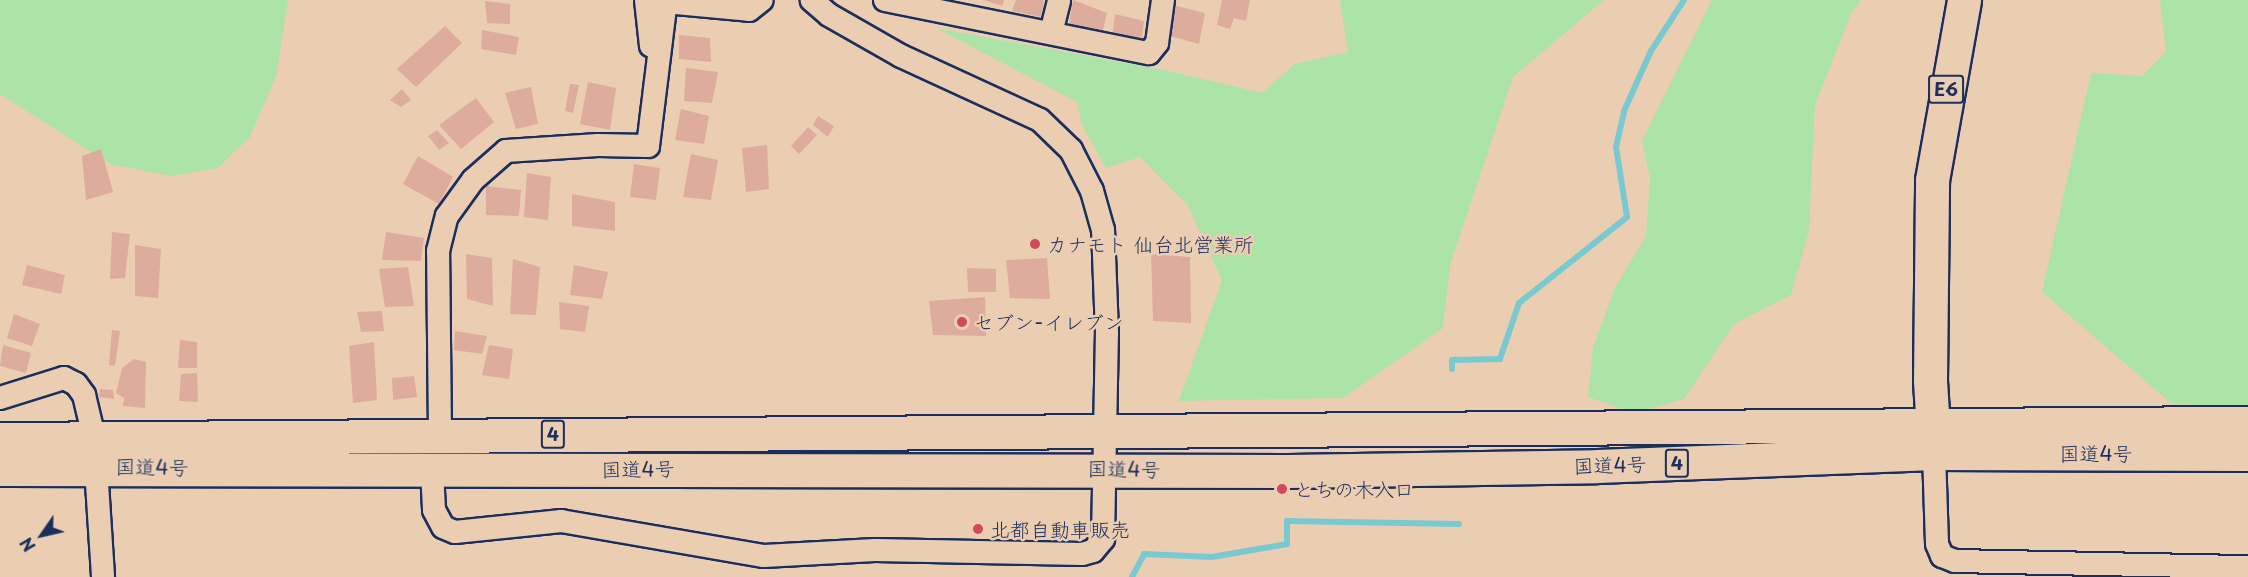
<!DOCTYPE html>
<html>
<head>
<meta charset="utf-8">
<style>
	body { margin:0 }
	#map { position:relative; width:2248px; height:577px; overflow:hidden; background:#ebceb1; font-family:"Playpen Sans","Klee One",sans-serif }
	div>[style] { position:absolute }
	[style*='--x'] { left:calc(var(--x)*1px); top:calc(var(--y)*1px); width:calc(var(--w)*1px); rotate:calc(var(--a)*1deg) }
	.green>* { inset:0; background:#ace3a7 }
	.stream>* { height:6px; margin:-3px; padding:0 3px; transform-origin:3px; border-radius:3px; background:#79cad0 }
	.building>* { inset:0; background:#ddac9d }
	.roads { filter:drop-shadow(2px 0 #1b2f5e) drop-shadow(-2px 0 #1b2f5e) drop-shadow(0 2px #1b2f5e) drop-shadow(0 -2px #1b2f5e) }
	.minor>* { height:22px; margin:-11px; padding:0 11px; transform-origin:11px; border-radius:11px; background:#ebceb1 }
	.highway>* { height:33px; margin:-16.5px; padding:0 16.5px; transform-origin:16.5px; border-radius:16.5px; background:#ebceb1 }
	.dots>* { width:16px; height:16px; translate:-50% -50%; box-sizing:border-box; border:3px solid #ebceb1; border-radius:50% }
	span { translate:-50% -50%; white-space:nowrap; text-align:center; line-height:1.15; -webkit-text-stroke:5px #ebceb1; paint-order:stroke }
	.shield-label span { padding:2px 4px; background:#ebceb1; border:2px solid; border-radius:4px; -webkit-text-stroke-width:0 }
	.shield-label { font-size:18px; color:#1b2f5e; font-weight:700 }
	.poi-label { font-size:20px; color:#1b2f5e }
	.left { translate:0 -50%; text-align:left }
	.street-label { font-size:20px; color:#1b2f5e }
	.north { position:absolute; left:12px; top:505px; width:60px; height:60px; -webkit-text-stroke:4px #ebceb1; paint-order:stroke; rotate:236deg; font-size:16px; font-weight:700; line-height:24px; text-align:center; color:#1b2f5e }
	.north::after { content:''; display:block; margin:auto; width:21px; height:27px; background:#1b2f5e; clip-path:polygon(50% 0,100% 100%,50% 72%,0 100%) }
</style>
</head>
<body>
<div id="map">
	<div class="green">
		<div style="clip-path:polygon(0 0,288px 0,276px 76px,250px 137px,218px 168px,171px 176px,110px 164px,0 94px)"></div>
		<div style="clip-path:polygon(1340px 0,1604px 0,1513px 77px,1450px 265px,1443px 328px,1343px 398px,1179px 401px,1222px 280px,1188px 206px,1140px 157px,1106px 168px,1082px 125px,1077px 102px,936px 28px,1169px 71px,1262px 93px,1295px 64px,1348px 52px)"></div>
		<div style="clip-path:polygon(1712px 0,1861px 0,1851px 13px,1815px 105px,1809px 231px,1791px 295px,1734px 324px,1684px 399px,1634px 413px,1588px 397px,1593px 347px,1615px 288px,1646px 236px,1650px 178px,1642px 141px)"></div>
		<div style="clip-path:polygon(2160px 0,2248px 0,2248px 406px,2172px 404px,2042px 292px,2091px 73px,2142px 76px,2166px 52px)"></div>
	</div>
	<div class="stream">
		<div style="--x:1452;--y:369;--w:9;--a:-90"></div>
		<div style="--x:1452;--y:360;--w:48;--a:-1.2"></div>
		<div style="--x:1500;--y:359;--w:59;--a:-71.3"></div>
		<div style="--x:1519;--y:303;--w:138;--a:-38.5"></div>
		<div style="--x:1627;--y:217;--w:71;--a:-98.9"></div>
		<div style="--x:1616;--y:147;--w:37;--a:-77"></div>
		<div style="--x:1624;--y:111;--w:66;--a:-65.8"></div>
		<div style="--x:1651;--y:51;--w:61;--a:-57.1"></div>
		<div style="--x:1132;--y:577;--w:26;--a:-62"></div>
		<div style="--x:1144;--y:554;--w:68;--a:2.5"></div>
		<div style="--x:1212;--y:557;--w:76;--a:-9.8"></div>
		<div style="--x:1287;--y:544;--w:23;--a:-90"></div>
		<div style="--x:1287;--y:521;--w:172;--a:1"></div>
	</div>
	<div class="building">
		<div style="clip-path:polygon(983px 0,1004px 0,1002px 6px)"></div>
		<div style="clip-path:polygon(1016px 0,1044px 0,1041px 17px,1012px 11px)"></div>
		<div style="clip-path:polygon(1073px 0,1107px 13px,1102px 35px,1069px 25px)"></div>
		<div style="clip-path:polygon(1222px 0,1250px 0,1246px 21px,1234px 18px,1230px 29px,1217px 25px)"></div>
		<div style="clip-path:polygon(485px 1px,510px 4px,510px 24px,487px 23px)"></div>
		<div style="clip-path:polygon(1176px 6px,1205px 13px,1199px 44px,1170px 36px)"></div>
		<div style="clip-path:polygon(1115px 14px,1144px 21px,1141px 45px,1112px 37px)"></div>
		<div style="clip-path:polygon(445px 26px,462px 43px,416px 87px,397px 69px)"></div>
		<div style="clip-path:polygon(482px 30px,519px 37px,516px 55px,481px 49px)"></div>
		<div style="clip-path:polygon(679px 35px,710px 38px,711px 62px,679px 59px)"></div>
		<div style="clip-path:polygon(686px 68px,718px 72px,712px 103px,684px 101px)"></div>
		<div style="clip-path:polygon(588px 82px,616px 88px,610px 130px,580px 124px)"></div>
		<div style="clip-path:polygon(570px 84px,579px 85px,573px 113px,565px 111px)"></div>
		<div style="clip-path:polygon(531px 87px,538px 124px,516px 129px,505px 93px)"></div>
		<div style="clip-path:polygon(402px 89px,411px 100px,401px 107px,390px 100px)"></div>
		<div style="clip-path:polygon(476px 98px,494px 122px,461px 149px,439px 125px)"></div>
		<div style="clip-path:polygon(681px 109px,709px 116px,704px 144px,675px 140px)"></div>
		<div style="clip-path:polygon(818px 116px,834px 126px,828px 137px,813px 125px)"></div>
		<div style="clip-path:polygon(808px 127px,817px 135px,799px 154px,791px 146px)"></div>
		<div style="clip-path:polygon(437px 130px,449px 143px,439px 150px,428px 136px)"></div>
		<div style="clip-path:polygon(767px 145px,769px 189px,746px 192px,742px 148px)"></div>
		<div style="clip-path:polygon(101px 149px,113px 192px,86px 200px,82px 156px)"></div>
		<div style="clip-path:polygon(691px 154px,718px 160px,711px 200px,683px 197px)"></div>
		<div style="clip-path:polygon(418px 156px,453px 177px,439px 204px,403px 184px)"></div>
		<div style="clip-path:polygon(634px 164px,660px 168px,656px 200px,630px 197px)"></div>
		<div style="clip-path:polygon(527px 173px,551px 177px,548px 220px,524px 217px)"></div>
		<div style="clip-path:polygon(486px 186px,521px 190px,519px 216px,486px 215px)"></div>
		<div style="clip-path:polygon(572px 194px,615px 202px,615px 231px,572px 226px)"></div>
		<div style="clip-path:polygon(112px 232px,130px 234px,125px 278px,110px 279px)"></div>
		<div style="clip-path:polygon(386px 232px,424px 238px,421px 261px,382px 260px)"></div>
		<div style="clip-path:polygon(135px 245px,161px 249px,158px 298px,135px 296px)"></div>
		<div style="clip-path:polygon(466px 254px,492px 258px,493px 306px,467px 299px)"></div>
		<div style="clip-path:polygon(1151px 254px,1190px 257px,1191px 323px,1153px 321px)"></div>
		<div style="clip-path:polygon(1047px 258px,1050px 299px,1010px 298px,1006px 260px)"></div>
		<div style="clip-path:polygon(513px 259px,540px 267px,536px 315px,510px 314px)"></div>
		<div style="clip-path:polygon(27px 265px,65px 275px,61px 294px,22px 285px)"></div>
		<div style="clip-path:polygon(574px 265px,608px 272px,602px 299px,570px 295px)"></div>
		<div style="clip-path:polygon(408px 267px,414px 306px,385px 307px,379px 269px)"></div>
		<div style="clip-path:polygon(967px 268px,996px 269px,996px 292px,968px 292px)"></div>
		<div style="clip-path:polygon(985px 297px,986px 336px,933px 335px,929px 301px)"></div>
		<div style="clip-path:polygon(559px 302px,589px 306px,585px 332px,560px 329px)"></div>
		<div style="clip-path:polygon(382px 311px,384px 331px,361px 332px,357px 312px)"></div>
		<div style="clip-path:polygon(14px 314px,40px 324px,32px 346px,7px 338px)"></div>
		<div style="clip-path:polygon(112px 330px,120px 331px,115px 366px,109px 365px)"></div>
		<div style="clip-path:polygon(455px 331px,487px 336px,482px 354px,454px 350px)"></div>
		<div style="clip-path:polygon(180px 340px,197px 342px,197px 368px,178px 368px)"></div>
		<div style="clip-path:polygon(374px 342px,377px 400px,353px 403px,349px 346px)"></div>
		<div style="clip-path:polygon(3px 345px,31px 353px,26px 373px,0 366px)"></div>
		<div style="clip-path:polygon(489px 345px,513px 349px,509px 379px,482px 375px)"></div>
		<div style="clip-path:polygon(134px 359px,146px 362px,145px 408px,123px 406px,124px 398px,116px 393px,122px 368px)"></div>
		<div style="clip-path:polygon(197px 373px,198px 402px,179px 401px,181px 374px)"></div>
		<div style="clip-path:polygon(414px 376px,417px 397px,393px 400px,392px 378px)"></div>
		<div style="clip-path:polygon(100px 389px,113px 390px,114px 399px,99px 397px)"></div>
	</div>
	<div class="roads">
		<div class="minor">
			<div style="--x:646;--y:0;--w:46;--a:83.8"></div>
			<div style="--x:885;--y:0;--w:269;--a:11.4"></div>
			<div style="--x:1149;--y:53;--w:13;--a:-51"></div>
			<div style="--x:1157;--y:43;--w:43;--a:-82.1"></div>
			<div style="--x:665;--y:2;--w:84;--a:5.4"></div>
			<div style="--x:749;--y:10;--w:16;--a:-38"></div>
			<div style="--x:1051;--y:33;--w:34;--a:-76"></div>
			<div style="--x:0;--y:398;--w:67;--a:-17.4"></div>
			<div style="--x:64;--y:378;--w:13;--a:27"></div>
			<div style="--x:76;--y:384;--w:14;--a:54"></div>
			<div style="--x:84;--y:395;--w:43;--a:76.6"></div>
			<div style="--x:94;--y:437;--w:140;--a:86.3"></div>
			<div style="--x:440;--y:434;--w:183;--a:-90.6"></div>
			<div style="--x:438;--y:251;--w:36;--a:-76"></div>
			<div style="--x:447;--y:216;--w:44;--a:-54.2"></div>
			<div style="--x:473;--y:180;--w:44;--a:-41.3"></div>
			<div style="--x:506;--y:151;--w:92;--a:-3.7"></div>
			<div style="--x:598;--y:145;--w:50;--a:1.1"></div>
			<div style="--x:648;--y:146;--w:147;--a:-83"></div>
			<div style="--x:1934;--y:453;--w:91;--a:88.1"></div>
			<div style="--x:1937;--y:544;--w:13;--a:67"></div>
			<div style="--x:1942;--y:556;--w:14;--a:21"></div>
			<div style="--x:1955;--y:561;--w:293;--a:1.2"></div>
			<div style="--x:432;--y:471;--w:39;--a:87"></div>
			<div style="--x:434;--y:510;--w:19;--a:62"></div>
			<div style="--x:443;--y:527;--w:13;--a:23"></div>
			<div style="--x:455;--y:532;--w:107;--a:-5.9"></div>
			<div style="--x:561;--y:521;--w:206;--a:9.8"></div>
			<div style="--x:764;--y:556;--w:111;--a:-3.1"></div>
			<div style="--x:875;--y:550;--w:207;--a:1.1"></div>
			<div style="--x:1082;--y:554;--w:11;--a:-15"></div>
			<div style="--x:1093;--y:551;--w:16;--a:-50"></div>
			<div style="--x:1103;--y:539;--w:206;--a:-88.9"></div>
			<div style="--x:1107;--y:333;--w:103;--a:-92.2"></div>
			<div style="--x:1103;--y:230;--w:41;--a:-105.8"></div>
			<div style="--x:1092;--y:191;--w:46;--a:-117.1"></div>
			<div style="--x:1071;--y:150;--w:43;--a:-135.9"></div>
			<div style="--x:1040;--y:120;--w:153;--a:-155.3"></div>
			<div style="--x:901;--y:56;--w:83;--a:-150.3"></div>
			<div style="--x:829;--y:15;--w:23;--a:-139"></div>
		</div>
		<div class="highway">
			<div style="--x:0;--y:439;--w:2248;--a:-0.41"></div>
			<div style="--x:1934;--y:446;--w:66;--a:-93.5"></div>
			<div style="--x:1930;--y:380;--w:200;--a:-89.4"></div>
			<div style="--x:1932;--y:180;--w:183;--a:-79.9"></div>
			<div style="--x:0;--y:469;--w:1288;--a:0.09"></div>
			<div style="--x:1288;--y:471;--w:309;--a:-0.9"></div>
			<div style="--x:1597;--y:466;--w:337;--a:-2.2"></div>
			<div style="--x:1934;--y:453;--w:314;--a:0.2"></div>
		</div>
	</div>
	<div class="dots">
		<div style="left:1035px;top:244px;background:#d1495b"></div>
		<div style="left:962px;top:322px;background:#d1495b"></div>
		<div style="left:1282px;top:489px;background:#d1495b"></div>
		<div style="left:978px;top:529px;background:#d1495b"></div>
	</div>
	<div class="shield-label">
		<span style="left:1946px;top:89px">E6</span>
		<span style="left:553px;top:434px">4</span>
		<span style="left:1677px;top:463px">4</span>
	</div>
	<div class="poi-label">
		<span class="left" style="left:1047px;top:244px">カナモト 仙台北営業所</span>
		<span class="left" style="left:974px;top:322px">セブン-イレブン</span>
		<span class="left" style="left:1294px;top:489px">とちの木入口</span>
		<span class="left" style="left:990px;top:529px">北都自動車販売</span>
	</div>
	<div class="street-label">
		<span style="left:2096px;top:453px">国道4号</span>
		<span style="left:1610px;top:465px;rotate:-2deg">国道4号</span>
		<span style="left:152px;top:467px;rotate:1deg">国道4号</span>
		<span style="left:638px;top:469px;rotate:-1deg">国道4号</span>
		<span style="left:1124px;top:469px;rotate:1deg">国道4号</span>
	</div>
	<div class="north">N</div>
</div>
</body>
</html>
